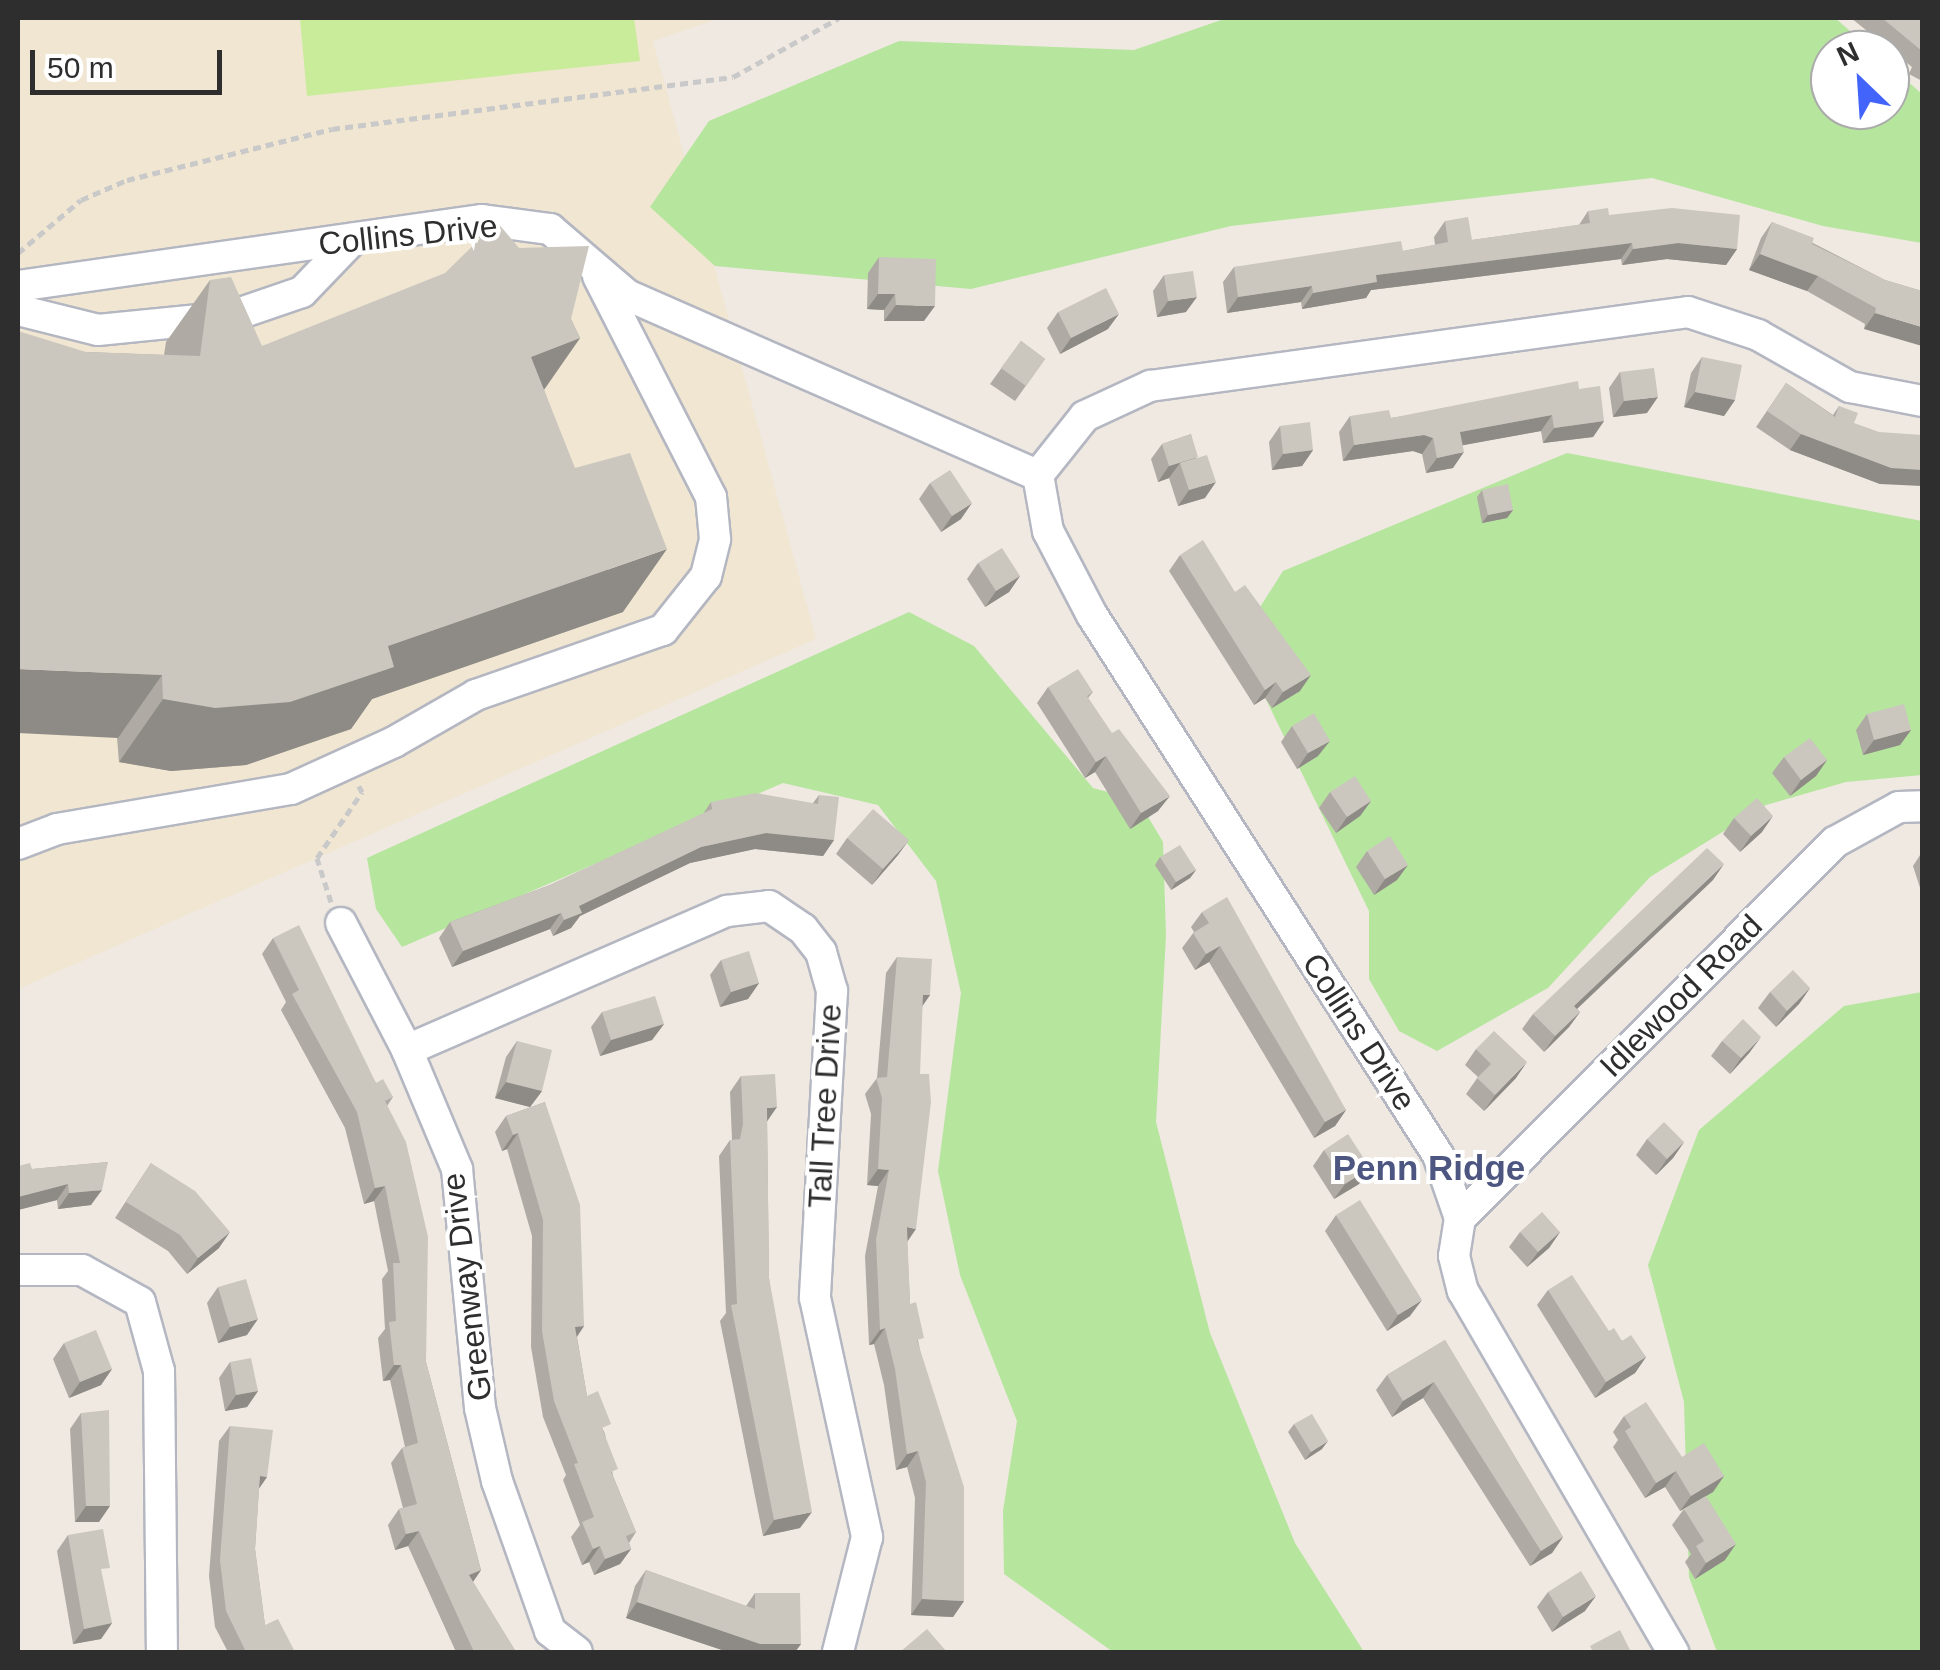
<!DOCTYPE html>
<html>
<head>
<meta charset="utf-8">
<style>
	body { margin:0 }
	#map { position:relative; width:1940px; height:1670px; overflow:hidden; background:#efe9e1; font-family:Arial,sans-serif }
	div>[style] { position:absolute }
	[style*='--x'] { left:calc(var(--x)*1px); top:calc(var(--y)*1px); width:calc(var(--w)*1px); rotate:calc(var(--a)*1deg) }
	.education>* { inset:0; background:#f0e6d1 }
	.green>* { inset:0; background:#b6e59e }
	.pitch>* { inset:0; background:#c9ec9a }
	.path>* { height:5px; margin-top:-2.5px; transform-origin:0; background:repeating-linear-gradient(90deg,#c9c9c9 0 8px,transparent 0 13px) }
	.roads { filter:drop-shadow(2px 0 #b4b7c1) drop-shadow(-2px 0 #b4b7c1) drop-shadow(0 2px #b4b7c1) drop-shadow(0 -2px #b4b7c1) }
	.minor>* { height:30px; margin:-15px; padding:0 15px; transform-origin:15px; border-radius:15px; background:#fff }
	.wall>* { inset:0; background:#afaba4 }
	.shaded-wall>* { inset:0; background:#8e8b86 }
	.building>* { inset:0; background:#cbc7bf }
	span { translate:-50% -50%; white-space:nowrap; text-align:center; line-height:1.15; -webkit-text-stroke:8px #fff; paint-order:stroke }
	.street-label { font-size:32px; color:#2e2e2e }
	.neighbourhood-label { font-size:35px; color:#4d5680; font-weight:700 }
	.frame { position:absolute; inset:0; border:20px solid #2e2e2e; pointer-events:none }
	.north { position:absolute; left:1810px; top:30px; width:100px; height:100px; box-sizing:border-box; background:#fff; border:2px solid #ababab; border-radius:50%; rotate:335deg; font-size:28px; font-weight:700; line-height:40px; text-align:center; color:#2e2e2e }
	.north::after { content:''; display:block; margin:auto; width:35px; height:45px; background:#4264fb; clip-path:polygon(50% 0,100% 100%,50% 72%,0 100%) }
	.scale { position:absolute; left:30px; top:50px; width:192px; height:45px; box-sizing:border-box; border:5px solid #2e2e2e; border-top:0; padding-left:12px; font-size:30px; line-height:35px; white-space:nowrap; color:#2e2e2e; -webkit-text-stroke:8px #fff; paint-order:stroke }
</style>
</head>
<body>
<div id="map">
	<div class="education">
		<div style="clip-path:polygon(18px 18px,720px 18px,653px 41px,816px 639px,18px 989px)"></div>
	</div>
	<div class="green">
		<div style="clip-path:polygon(1227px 18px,1835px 18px,1872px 50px,1830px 50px,1830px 110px,1890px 110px,1890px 66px,1922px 94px,1922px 243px,1823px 226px,1652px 178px,1231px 226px,971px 289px,715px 266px,650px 207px,709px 121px,899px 41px,1134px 50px)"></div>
		<div style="clip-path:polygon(1567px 453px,1922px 521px,1922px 775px,1846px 782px,1766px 805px,1650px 877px,1548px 988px,1437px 1051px,1399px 1031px,1369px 979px,1369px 911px,1238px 642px,1283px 571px)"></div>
		<div style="clip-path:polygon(909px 612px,974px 646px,1093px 788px,1138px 800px,1163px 842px,1166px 935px,1156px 1122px,1210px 1333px,1295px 1543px,1364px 1652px,1113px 1652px,1004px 1574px,1003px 1511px,1017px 1421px,960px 1275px,938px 1171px,961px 993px,936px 881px,878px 805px,783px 783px,402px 947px,376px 909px,367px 858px)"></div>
		<div style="clip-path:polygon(1922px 992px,1922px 1652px,1717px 1652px,1689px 1577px,1684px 1402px,1648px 1265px,1699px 1130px,1844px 1006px)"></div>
	</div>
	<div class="pitch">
		<div style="clip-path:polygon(300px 18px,634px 18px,640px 61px,307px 96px)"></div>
	</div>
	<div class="path">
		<div style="--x:18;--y:253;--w:82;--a:-40.1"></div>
		<div style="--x:81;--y:200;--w:50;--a:-23.5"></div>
		<div style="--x:127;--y:180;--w:211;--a:-14"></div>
		<div style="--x:332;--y:129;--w:404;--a:-7.4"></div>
		<div style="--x:733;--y:77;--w:121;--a:-29.1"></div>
		<div style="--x:331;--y:902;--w:46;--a:-107.7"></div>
		<div style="--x:317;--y:858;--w:80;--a:-55.7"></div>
		<div style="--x:362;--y:792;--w:7;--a:-117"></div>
	</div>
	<div class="roads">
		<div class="minor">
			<div style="--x:18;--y:286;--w:469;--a:-8.1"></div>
			<div style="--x:482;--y:220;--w:69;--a:7.5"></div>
			<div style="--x:550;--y:229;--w:101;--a:40.6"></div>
			<div style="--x:627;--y:295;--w:449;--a:23.7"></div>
			<div style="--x:1038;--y:475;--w:57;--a:79.9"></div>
			<div style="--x:1048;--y:531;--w:95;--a:62.4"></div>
			<div style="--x:1092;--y:615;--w:641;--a:57.35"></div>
			<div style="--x:1438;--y:1155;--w:67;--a:70.8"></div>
			<div style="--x:1460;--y:1218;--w:38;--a:99"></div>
			<div style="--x:1454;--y:1256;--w:36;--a:76"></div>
			<div style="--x:1463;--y:1291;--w:418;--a:59.8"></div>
			<div style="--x:18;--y:310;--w:82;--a:14"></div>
			<div style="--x:98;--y:330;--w:132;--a:-5.7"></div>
			<div style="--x:229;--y:317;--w:77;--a:-18.9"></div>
			<div style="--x:302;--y:292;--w:74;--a:-46.1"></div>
			<div style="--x:1038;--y:475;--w:75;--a:-51.5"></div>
			<div style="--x:1085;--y:416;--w:72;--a:-24.8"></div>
			<div style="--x:1150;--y:386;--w:543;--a:-7.83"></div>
			<div style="--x:1688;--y:312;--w:74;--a:18.2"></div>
			<div style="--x:1758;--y:335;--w:106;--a:29.5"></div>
			<div style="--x:1850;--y:387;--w:73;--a:11"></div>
			<div style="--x:18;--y:844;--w:42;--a:-21"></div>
			<div style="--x:57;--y:829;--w:237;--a:-9.7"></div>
			<div style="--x:291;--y:789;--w:113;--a:-24.5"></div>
			<div style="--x:394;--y:742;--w:95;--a:-29.8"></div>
			<div style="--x:476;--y:695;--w:198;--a:-19.2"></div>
			<div style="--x:663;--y:630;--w:69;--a:-51.5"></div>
			<div style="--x:706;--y:576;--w:38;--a:-76"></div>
			<div style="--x:715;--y:539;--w:42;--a:-95.4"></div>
			<div style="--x:711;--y:497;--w:248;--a:-117.1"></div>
			<div style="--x:341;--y:923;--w:143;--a:62.5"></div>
			<div style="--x:407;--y:1050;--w:129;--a:67.2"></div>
			<div style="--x:457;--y:1169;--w:240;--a:84.5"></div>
			<div style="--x:480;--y:1408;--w:75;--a:76.9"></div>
			<div style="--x:497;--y:1481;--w:159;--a:70.5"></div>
			<div style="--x:550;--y:1631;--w:34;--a:38"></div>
			<div style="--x:407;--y:1050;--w:349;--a:-23.5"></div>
			<div style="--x:727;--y:911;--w:42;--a:-6.8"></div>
			<div style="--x:769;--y:906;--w:41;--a:34.1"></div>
			<div style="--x:803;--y:929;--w:29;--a:52"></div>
			<div style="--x:821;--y:952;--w:41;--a:74.2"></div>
			<div style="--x:832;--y:991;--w:307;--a:93.2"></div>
			<div style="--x:815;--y:1298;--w:245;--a:77.7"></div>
			<div style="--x:867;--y:1537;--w:119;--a:104.2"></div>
			<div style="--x:1460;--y:1218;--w:531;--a:-45.08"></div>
			<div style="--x:1835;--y:842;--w:73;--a:-28.7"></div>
			<div style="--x:1899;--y:807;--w:23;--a:-2"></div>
			<div style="--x:18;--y:1270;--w:64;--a:0"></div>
			<div style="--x:82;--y:1270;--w:66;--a:28.9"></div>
			<div style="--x:140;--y:1302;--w:72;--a:74.6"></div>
			<div style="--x:159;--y:1371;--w:281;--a:89.4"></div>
		</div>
	</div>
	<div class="wall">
		<div style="clip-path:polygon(1851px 18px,1922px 18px,1922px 81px,1909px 74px,1912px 67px)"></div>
		<div style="clip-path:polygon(1588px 211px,1737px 249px,1726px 265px,1667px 259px,1622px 265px,1621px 259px,1371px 290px,1366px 298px,1302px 309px,1301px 302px,1227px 313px,1223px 282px,1234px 267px,1403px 251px,1435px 245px,1434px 237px,1445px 221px,1472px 240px,1579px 225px)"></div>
		<div style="clip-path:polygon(1772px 222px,1885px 280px,1922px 291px,1864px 329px,1865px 324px,1807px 291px,1749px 270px,1761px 238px)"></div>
		<div style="clip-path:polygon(879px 257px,924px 321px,884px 321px,884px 310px,867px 309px,868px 273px)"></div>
		<div style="clip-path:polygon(1164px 275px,1186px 312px,1157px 317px,1153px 291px)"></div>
		<div style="clip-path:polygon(210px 280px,262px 346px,571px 319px,580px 338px,544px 390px,623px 612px,372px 699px,351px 729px,246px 765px,171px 771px,119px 762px,86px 352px,164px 355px,166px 342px)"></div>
		<div style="clip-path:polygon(1058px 312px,1108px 329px,1060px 354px,1047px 328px)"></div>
		<div style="clip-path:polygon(1021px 341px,1045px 359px,1015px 401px,990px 384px)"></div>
		<div style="clip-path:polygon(1702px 357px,1735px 400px,1724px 416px,1684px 407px,1691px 373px)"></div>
		<div style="clip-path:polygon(1620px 372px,1647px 413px,1613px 417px,1609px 388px)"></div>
		<div style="clip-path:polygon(1786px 383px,1833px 415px,1839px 406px,1854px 423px,1880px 484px,1790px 450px,1756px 427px)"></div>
		<div style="clip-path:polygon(1579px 389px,1604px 421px,1593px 437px,1543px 443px,1541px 431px,1462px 445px,1453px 468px,1426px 473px,1422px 454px,1413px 451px,1343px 461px,1339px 432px,1350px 416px,1391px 418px)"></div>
		<div style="clip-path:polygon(1280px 426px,1313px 450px,1302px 466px,1272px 470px,1269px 442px)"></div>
		<div style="clip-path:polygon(1191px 434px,1205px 498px,1178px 506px,1169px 478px,1158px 482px,1151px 459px,1162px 444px)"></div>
		<div style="clip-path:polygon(930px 483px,961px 519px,941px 532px,919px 499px)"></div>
		<div style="clip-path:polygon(1482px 490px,1513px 510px,1507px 518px,1482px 523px,1477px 497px)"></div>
		<div style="clip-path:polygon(1180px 555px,1235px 592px,1300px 691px,1272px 708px,1265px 698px,1254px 705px,1169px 571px)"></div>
		<div style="clip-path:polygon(978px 563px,1020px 576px,1009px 592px,985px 607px,967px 579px)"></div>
		<div style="clip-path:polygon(1048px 687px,1093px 692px,1088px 698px,1158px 811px,1130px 829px,1095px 772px,1085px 778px,1037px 703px)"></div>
		<div style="clip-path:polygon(1867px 714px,1911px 730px,1900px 745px,1863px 755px,1856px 730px)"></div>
		<div style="clip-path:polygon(1292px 726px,1318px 756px,1297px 769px,1281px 742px)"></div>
		<div style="clip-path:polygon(1784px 757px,1827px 760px,1816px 776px,1790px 796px,1772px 773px)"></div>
		<div style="clip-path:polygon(1330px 792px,1371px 801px,1360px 816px,1336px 833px,1319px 808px)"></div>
		<div style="clip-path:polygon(819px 795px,834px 840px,823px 856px,755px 849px,690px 863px,580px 916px,571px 928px,553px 936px,550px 929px,452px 967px,439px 938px,450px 922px,550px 885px,703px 814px,711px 802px,813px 803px)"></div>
		<div style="clip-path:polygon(1734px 818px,1762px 832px,1740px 852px,1723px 834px)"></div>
		<div style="clip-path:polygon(847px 838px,898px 855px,872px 885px,836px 854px)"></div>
		<div style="clip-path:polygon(1367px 851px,1397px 880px,1374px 895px,1356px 867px)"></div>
		<div style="clip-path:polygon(1922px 852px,1922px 894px,1913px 866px)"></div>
		<div style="clip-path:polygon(1160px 857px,1196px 870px,1190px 878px,1171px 890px,1155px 865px)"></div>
		<div style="clip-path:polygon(1713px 880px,1577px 1009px,1580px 1012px,1569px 1027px,1544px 1052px,1522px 1029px,1533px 1014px)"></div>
		<div style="clip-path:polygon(1202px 912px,1346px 1110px,1335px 1126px,1314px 1138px,1209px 962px,1195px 970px,1182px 948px,1194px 932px,1191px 927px)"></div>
		<div style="clip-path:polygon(273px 938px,376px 1083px,393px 1097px,387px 1106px,426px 1362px,481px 1570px,473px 1582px,516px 1652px,456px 1652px,408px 1546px,395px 1550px,388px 1525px,399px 1509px,403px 1508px,391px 1463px,402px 1448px,405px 1447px,390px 1380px,383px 1381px,378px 1338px,385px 1329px,382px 1279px,388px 1271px,374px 1201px,364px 1204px,345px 1128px,281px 1010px,286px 1002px,262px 954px)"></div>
		<div style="clip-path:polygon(897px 957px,930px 995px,922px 1006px,907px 1241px,910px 1304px,919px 1345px,964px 1601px,953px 1617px,911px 1615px,915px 1498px,907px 1467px,896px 1470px,884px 1385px,874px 1344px,869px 1345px,865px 1256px,878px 1186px,867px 1185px,871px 1114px,865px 1094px,877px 1078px,886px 973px)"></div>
		<div style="clip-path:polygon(721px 960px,759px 983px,748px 999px,720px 1007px,710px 975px)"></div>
		<div style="clip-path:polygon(1810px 988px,1799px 1004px,1776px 1027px,1758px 1008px,1770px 992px)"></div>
		<div style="clip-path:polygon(602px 1012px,664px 1024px,652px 1040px,600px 1056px,591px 1027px)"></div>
		<div style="clip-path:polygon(517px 1041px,542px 1091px,530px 1107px,495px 1098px,506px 1057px)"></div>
		<div style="clip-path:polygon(1722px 1041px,1750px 1052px,1730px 1074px,1711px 1056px)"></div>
		<div style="clip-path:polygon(1476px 1049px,1516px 1078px,1484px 1111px,1466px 1094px,1478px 1077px,1465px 1065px)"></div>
		<div style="clip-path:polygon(741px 1076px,767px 1121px,769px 1278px,800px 1528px,763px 1536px,720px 1321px,726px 1313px,719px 1156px,730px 1140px,732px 1140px,730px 1092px)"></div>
		<div style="clip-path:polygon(545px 1102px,584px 1326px,577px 1337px,587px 1396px,605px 1434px,613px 1476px,636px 1532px,629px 1543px,631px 1549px,620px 1564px,594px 1575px,589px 1562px,582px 1565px,571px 1537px,580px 1525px,563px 1480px,566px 1475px,543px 1417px,531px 1347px,532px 1236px,507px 1149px,502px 1151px,495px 1132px,506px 1116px)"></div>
		<div style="clip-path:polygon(1647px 1139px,1684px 1142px,1673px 1158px,1656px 1175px,1636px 1155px)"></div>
		<div style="clip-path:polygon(1324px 1150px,1370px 1168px,1359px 1184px,1334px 1199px,1313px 1166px)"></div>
		<div style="clip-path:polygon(108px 1162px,91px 1205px,58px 1209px,57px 1200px,18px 1210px,18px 1166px,32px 1169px)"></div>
		<div style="clip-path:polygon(151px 1163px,219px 1248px,187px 1274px,168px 1251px,115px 1218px)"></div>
		<div style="clip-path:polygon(1336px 1215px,1410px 1316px,1387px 1331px,1325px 1231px)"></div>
		<div style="clip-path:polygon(1520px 1232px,1560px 1232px,1549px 1248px,1527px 1267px,1509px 1247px)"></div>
		<div style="clip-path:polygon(218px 1287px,247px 1335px,218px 1343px,207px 1303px)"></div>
		<div style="clip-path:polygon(1548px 1290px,1646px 1357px,1635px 1373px,1595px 1398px,1537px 1305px)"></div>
		<div style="clip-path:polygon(1445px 1340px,1563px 1537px,1552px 1553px,1530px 1566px,1423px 1398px,1392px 1417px,1376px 1390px,1387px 1375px)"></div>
		<div style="clip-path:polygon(64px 1343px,112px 1369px,101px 1385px,69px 1398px,53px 1359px)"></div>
		<div style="clip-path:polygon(230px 1362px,258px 1391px,247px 1407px,225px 1411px,219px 1378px)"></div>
		<div style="clip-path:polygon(81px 1413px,99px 1522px,75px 1522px,70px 1429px)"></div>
		<div style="clip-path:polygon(1624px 1416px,1682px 1457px,1724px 1476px,1713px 1492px,1680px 1511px,1665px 1487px,1645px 1498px,1613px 1447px,1618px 1440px,1613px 1432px)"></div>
		<div style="clip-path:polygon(1294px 1424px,1322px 1449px,1305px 1460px,1288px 1432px)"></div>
		<div style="clip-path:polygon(230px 1426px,267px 1477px,259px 1488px,255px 1549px,265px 1625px,295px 1652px,228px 1652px,215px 1627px,209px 1576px,219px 1441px)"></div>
		<div style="clip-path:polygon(1684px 1509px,1725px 1560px,1695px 1579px,1685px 1562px,1691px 1554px,1672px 1525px)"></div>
		<div style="clip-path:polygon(68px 1535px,112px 1623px,101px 1639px,73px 1644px,57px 1551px)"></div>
		<div style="clip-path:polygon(646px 1570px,746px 1606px,755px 1593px,801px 1644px,795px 1652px,728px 1652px,626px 1618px,635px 1586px)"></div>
		<div style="clip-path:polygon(1548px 1592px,1585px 1611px,1552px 1632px,1537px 1607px)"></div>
	</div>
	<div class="shaded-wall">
		<div style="clip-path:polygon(1632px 243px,1621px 259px,1371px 290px,1366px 298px,1302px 309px,1313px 293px,1376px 275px)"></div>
		<div style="clip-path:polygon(1678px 243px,1737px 249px,1726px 265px,1667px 259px,1622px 265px,1633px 249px)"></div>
		<div style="clip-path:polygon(1760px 254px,1818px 276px,1807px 291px,1749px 270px)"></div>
		<div style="clip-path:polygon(1312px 286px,1301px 302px,1227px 313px,1238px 297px)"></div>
		<div style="clip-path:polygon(878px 294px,895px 294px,884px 310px,867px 309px)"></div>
		<div style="clip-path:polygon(1197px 297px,1186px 312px,1157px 317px,1168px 301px)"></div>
		<div style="clip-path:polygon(896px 305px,935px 306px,924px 321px,884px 321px)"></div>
		<div style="clip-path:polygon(1875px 313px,1922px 327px,1922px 346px,1864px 329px)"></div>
		<div style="clip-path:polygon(1119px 314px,1108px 329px,1060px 354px,1071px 338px)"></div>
		<div style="clip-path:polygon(580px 338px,536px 401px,531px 357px)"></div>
		<div style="clip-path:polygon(1695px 392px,1735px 400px,1724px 416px,1684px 407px)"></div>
		<div style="clip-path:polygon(1658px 397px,1647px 413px,1613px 417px,1624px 401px)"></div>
		<div style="clip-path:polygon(1552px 415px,1541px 431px,1448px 448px,1460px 432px)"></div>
		<div style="clip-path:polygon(1604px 421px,1593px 437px,1543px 443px,1554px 428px)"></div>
		<div style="clip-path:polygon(1801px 434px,1922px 470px,1922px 486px,1880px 484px,1790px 450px)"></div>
		<div style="clip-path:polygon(1424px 435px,1433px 438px,1422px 454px,1413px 451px,1343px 461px,1354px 445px)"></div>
		<div style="clip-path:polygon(1313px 450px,1302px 466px,1272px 470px,1283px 454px)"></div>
		<div style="clip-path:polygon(1464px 452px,1453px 468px,1426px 473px,1437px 458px)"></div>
		<div style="clip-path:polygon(1198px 457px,1180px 463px,1169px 478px,1158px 482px,1169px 466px)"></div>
		<div style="clip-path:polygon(1216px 482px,1205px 498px,1178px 506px,1189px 490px)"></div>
		<div style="clip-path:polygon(972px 503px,961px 519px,941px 532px,952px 516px)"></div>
		<div style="clip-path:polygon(1513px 510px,1507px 518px,1482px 523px,1488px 515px)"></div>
		<div style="clip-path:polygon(667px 549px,623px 612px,372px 699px,351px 729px,246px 765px,171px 771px,119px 762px,163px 699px,388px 646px)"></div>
		<div style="clip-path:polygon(1020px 576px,1009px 592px,985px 607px,996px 591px)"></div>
		<div style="clip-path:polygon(18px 669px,162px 675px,118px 738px,18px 733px)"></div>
		<div style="clip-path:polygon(1311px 675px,1300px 691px,1272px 708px,1283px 692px)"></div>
		<div style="clip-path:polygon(1276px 682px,1265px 698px,1254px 705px,1265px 690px)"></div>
		<div style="clip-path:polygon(1911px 730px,1900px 745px,1863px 755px,1874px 740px)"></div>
		<div style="clip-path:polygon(1330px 741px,1318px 756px,1297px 769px,1308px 753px)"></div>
		<div style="clip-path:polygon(1106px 756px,1095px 772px,1085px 778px,1096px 762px)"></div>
		<div style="clip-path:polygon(1827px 760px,1816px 776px,1790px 796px,1801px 780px)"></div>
		<div style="clip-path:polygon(1170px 796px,1158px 811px,1130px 829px,1141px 813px)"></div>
		<div style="clip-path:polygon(1371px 801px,1360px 816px,1336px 833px,1347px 817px)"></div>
		<div style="clip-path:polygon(1773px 816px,1762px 832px,1740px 852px,1751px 836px)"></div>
		<div style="clip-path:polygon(766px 833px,834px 840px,823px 856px,755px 849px,690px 863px,580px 916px,571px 928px,553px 936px,564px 920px,579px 906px,701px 847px)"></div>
		<div style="clip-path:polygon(909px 840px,898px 855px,872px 885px,883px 869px)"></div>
		<div style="clip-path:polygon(1724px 864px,1713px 880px,1563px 1022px,1574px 1006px)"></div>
		<div style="clip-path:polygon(1408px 865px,1397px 880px,1374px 895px,1385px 879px)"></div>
		<div style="clip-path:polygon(1196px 870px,1190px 878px,1171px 890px,1176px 882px)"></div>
		<div style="clip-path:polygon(561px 913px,550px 929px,452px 967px,463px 951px)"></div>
		<div style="clip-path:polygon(1220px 946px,1209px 962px,1195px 970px,1206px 954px)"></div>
		<div style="clip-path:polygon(759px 983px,748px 999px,720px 1007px,731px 992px)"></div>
		<div style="clip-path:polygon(1810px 988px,1799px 1004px,1776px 1027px,1787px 1011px)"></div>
		<div style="clip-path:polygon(923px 995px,930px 995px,919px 1011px)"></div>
		<div style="clip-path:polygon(1580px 1012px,1569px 1027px,1544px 1052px,1555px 1036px)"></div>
		<div style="clip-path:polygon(664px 1024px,652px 1040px,600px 1056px,611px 1040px)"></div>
		<div style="clip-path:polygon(1761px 1037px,1750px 1052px,1730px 1074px,1741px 1058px)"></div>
		<div style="clip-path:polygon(1527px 1062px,1516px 1078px,1484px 1111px,1495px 1095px)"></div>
		<div style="clip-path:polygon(506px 1082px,542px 1091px,530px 1107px,495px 1098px)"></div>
		<div style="clip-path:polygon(777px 1107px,766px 1123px,767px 1108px)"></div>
		<div style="clip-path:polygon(1346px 1110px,1335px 1126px,1314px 1138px,1325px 1122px)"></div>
		<div style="clip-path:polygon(518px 1133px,507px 1149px,502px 1151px,513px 1135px)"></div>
		<div style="clip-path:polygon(1684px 1142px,1673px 1158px,1656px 1175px,1667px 1159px)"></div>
		<div style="clip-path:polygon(1370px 1168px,1359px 1184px,1334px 1199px,1345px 1184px)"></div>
		<div style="clip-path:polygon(878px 1169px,889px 1170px,878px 1186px,867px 1185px)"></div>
		<div style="clip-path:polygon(68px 1184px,57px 1200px,18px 1210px,18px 1197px)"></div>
		<div style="clip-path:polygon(385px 1186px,374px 1201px,364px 1204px,375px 1188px)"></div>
		<div style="clip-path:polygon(102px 1190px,91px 1205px,58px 1209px,69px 1193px)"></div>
		<div style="clip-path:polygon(907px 1227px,916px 1229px,905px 1245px)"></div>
		<div style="clip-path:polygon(230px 1232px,219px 1248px,187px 1274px,198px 1258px)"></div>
		<div style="clip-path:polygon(1560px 1232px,1549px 1248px,1527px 1267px,1538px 1252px)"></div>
		<div style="clip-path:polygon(1422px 1300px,1410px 1316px,1387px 1331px,1398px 1315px)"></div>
		<div style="clip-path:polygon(258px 1319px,247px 1335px,218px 1343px,230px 1327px)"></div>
		<div style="clip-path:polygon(584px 1326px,573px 1342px,575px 1327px)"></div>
		<div style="clip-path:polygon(885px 1328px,874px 1344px,869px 1345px,880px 1330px)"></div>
		<div style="clip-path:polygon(1646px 1357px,1635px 1373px,1595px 1398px,1606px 1382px)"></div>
		<div style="clip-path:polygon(394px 1365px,401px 1365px,390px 1380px,383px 1381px)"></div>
		<div style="clip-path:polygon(112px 1369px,101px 1385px,69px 1398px,80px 1382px)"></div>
		<div style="clip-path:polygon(1434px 1382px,1423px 1398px,1392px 1417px,1403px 1401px)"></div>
		<div style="clip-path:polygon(258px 1391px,247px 1407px,225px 1411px,236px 1395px)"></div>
		<div style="clip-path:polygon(1328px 1441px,1322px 1449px,1305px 1460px,1311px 1452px)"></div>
		<div style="clip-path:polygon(918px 1451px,907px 1467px,896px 1470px,907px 1454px)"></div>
		<div style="clip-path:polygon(1676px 1471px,1665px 1487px,1645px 1498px,1656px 1483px)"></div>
		<div style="clip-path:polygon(260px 1476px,267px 1477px,256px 1493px)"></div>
		<div style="clip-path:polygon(1724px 1476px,1713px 1492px,1680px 1511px,1691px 1496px)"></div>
		<div style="clip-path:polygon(86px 1506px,110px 1506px,99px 1522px,75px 1522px)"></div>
		<div style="clip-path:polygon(812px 1512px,800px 1528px,763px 1536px,774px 1520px)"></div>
		<div style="clip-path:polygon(419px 1531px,408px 1546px,395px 1550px,406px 1534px)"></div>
		<div style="clip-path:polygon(1563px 1537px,1552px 1553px,1530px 1566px,1541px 1551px)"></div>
		<div style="clip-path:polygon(1736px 1544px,1725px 1560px,1695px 1579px,1706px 1563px)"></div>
		<div style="clip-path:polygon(600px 1546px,589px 1562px,582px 1565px,593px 1549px)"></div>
		<div style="clip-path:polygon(631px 1549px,620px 1564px,594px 1575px,605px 1559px)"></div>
		<div style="clip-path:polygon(481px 1570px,470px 1586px,469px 1575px)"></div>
		<div style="clip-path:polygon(1596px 1596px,1585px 1611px,1552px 1632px,1563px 1617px)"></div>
		<div style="clip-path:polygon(922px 1599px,964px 1601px,953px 1617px,911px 1615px)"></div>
		<div style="clip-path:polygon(637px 1602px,801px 1644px,795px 1652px,728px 1652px,626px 1618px)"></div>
		<div style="clip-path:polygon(112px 1623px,101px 1639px,73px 1644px,84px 1629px)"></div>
	</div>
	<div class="building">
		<div style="clip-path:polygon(1882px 18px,1922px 18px,1922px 51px)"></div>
		<div style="clip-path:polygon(1608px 208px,1609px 215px,1672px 208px,1740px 215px,1737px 249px,1678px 243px,1633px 249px,1632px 243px,1376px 275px,1377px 282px,1313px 293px,1312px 286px,1238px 297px,1234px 267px,1401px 241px,1403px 251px,1448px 242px,1445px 221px,1468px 217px,1472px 240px,1590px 223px,1588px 211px)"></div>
		<div style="clip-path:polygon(497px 222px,519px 248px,589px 246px,571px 319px,580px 338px,531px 357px,575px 468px,630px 453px,667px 549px,388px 646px,394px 667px,290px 702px,215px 708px,163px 699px,162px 675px,18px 669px,18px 331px,86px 352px,200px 356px,210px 280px,231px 277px,262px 346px,445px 273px)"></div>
		<div style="clip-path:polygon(1772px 222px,1814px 238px,1812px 244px,1885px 280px,1922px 291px,1922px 327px,1875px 313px,1876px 308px,1818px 276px,1760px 254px)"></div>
		<div style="clip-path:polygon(879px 257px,936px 259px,935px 306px,896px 305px,895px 294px,878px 294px)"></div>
		<div style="clip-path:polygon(1193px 271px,1197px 297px,1168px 301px,1164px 275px)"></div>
		<div style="clip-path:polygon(1106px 288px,1119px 314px,1071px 338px,1058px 312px)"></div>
		<div style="clip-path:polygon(1021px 341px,1045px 359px,1026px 386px,1001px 368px)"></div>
		<div style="clip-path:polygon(1702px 357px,1742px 365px,1735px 400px,1695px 392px)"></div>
		<div style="clip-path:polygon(1654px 368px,1658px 397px,1624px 401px,1620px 372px)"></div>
		<div style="clip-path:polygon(1578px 381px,1579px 389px,1600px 386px,1604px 421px,1554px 428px,1552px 415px,1460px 432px,1464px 452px,1437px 458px,1433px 438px,1424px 435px,1354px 445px,1350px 416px,1389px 410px,1391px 418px)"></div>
		<div style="clip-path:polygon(1786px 383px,1835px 417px,1839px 406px,1858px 413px,1854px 423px,1879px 432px,1922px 435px,1922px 470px,1891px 468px,1801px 434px,1767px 411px)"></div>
		<div style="clip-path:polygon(1310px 422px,1313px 450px,1283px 454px,1280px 426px)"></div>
		<div style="clip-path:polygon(1191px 434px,1198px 457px,1169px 466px,1162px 444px)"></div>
		<div style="clip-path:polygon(1207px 455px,1216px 482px,1189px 490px,1180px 463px)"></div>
		<div style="clip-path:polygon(950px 470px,972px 503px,952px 516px,930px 483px)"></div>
		<div style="clip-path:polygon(1508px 484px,1513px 510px,1488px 515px,1482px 490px)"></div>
		<div style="clip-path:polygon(1203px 540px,1235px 592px,1245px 585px,1311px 675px,1283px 692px,1276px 682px,1265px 690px,1180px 555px)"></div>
		<div style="clip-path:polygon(1002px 548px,1020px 576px,996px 591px,978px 563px)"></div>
		<div style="clip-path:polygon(1078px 669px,1093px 692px,1087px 696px,1112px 733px,1119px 729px,1170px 796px,1141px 813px,1106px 756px,1096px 762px,1048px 687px)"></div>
		<div style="clip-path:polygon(1904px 704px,1911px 730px,1874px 740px,1867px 714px)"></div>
		<div style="clip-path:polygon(1314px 713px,1330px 741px,1308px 753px,1292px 726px)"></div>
		<div style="clip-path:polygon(1810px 738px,1827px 760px,1801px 780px,1784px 757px)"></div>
		<div style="clip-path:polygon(1355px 776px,1371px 801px,1347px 817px,1330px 792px)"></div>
		<div style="clip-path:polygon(756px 793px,818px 804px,819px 795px,839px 797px,834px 840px,766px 833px,701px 847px,579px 906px,582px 913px,564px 920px,561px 913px,463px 951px,450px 922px,550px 885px,712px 809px,711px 802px)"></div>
		<div style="clip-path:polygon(1757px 798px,1773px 816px,1751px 836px,1734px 818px)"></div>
		<div style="clip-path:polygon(873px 809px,909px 840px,883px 869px,847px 838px)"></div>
		<div style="clip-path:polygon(1390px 836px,1408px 865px,1385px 879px,1367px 851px)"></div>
		<div style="clip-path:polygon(1180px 845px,1196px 870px,1176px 882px,1160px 857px)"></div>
		<div style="clip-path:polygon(1707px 848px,1724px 864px,1574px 1006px,1580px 1012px,1555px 1036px,1533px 1014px)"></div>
		<div style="clip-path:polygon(1227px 897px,1346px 1110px,1325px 1122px,1220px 946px,1206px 954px,1193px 933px,1209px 923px,1202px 912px)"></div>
		<div style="clip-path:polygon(299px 925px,376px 1083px,383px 1079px,393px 1097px,385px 1101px,406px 1142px,428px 1237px,426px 1362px,481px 1570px,469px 1575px,516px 1652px,474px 1652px,419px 1531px,406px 1534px,399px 1509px,417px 1504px,402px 1448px,418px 1443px,401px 1365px,394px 1365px,389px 1322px,396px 1321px,393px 1263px,400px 1263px,385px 1186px,375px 1188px,357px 1112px,292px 994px,299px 990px,273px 938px)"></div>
		<div style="clip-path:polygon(749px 951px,759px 983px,731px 992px,721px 960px)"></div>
		<div style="clip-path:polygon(897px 957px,932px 959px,930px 995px,923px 995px,920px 1074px,929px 1074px,931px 1102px,916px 1229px,907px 1227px,910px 1304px,916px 1302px,924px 1338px,917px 1340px,964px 1487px,964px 1601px,922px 1599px,926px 1482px,918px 1451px,907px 1454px,895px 1369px,885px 1328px,880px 1330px,876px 1240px,889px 1170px,878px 1169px,882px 1098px,876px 1078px,887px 1077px)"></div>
		<div style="clip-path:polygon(1793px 970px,1810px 988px,1787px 1011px,1770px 992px)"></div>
		<div style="clip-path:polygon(655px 996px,664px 1024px,611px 1040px,602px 1012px)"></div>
		<div style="clip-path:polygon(1743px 1019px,1761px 1037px,1741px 1058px,1722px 1041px)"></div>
		<div style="clip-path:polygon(1494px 1031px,1527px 1062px,1495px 1095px,1477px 1078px,1491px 1064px,1476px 1049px)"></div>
		<div style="clip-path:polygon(517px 1041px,552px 1050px,542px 1091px,506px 1082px)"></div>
		<div style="clip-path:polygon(775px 1074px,777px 1107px,767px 1108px,769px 1278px,812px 1512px,774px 1520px,731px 1305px,737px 1304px,730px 1140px,740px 1139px,743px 1124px,741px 1076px)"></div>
		<div style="clip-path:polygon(545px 1102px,580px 1205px,584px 1326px,575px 1327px,587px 1396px,598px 1391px,611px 1424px,602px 1428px,618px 1469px,611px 1472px,636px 1532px,626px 1536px,631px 1549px,605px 1559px,600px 1546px,593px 1549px,582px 1522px,594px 1517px,574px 1464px,578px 1463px,554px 1401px,542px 1331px,543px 1220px,518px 1133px,513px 1135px,506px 1116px)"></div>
		<div style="clip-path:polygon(1664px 1122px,1684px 1142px,1667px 1159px,1647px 1139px)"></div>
		<div style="clip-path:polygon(1348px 1134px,1370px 1168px,1345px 1184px,1324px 1150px)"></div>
		<div style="clip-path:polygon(108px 1162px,102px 1190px,69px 1193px,68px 1184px,18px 1197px,18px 1166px,30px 1163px,32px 1169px)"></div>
		<div style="clip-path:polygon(151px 1163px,195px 1191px,230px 1232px,198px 1258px,180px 1235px,126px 1202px)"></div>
		<div style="clip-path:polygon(1360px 1200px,1422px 1300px,1398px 1315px,1336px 1215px)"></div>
		<div style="clip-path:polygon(1542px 1212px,1560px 1232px,1538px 1252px,1520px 1232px)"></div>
		<div style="clip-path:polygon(1572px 1275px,1609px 1331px,1614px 1328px,1622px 1341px,1631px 1335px,1646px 1357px,1606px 1382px,1548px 1290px)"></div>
		<div style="clip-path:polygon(246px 1279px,258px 1319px,230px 1327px,218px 1287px)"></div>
		<div style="clip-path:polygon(96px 1330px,112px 1369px,80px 1382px,64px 1343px)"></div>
		<div style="clip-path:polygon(1445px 1340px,1563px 1537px,1541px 1551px,1434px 1382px,1403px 1401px,1387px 1375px)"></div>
		<div style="clip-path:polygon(251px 1358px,258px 1391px,236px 1395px,230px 1362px)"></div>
		<div style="clip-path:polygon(1646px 1402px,1682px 1457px,1704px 1443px,1724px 1476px,1691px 1496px,1676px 1471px,1656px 1483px,1625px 1431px,1631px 1427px,1624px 1416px)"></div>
		<div style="clip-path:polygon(109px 1410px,110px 1506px,86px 1506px,81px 1413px)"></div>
		<div style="clip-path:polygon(1312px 1414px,1328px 1441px,1311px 1452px,1294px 1424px)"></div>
		<div style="clip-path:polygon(230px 1426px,273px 1430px,267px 1477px,260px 1476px,255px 1549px,265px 1625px,278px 1619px,295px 1652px,246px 1652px,226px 1611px,220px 1560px)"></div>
		<div style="clip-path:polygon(1706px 1496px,1736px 1544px,1706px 1563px,1696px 1546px,1704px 1541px,1684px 1509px)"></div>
		<div style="clip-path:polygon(103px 1529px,110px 1568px,101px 1569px,112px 1623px,84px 1629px,68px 1535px)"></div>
		<div style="clip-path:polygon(646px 1570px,755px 1609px,755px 1593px,800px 1593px,801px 1644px,760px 1644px,637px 1602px)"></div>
		<div style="clip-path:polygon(1581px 1571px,1596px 1596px,1563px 1617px,1548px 1592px)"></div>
		<div style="clip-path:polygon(927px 1629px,947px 1652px,900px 1652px)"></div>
		<div style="clip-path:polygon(1620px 1630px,1631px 1652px,1593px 1652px,1590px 1646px)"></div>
	</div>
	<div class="street-label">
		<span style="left:408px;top:235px;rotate:-6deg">Collins Drive</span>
		<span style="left:1681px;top:996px;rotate:-45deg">Idlewood Road</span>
		<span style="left:1359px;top:1032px;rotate:57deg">Collins Drive</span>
		<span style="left:825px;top:1106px;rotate:-87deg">Tall Tree Drive</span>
		<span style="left:467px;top:1287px;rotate:-97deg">Greenway Drive</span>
	</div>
	<div class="neighbourhood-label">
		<span style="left:1429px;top:1168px">Penn Ridge</span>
	</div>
	<div class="frame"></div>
	<div class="north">N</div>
	<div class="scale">50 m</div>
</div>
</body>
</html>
